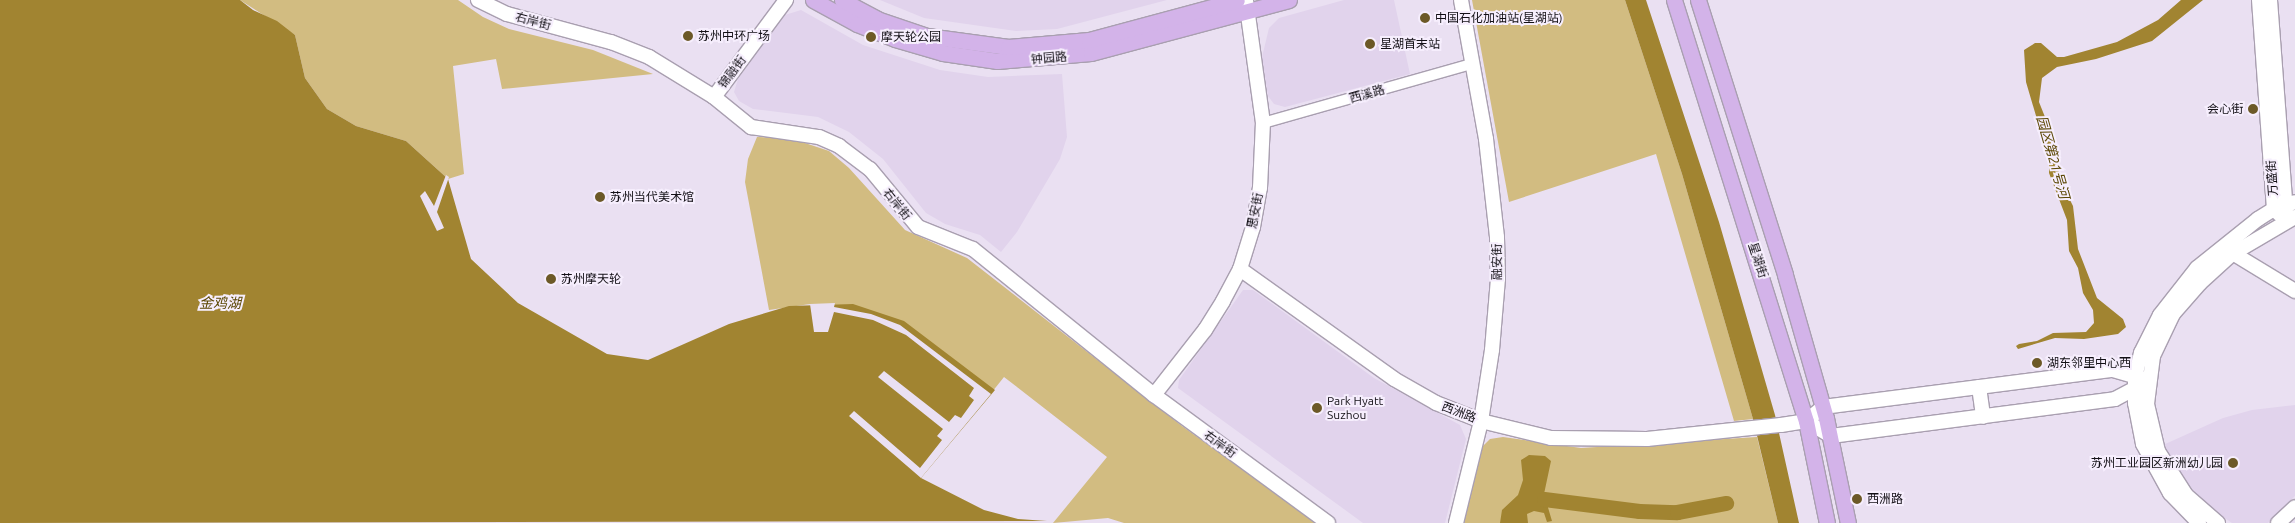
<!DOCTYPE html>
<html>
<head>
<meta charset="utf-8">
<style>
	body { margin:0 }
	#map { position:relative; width:2295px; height:523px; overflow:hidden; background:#eae0f2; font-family:Ubuntu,"Noto Sans SC",sans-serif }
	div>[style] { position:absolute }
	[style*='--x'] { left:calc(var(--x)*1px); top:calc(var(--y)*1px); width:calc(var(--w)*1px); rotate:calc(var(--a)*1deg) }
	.built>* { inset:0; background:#e1d3ec }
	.green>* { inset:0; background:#d2bc81 }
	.water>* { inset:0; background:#a18431 }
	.pier>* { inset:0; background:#eae0f2 }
	.river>* { height:15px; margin:-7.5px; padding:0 7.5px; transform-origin:7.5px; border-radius:7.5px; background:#a18431 }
	.roads { filter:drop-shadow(1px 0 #a99fb0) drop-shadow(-1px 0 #a99fb0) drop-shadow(0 1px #a99fb0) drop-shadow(0 -1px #a99fb0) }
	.street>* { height:10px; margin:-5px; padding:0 5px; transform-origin:5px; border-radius:5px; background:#fff }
	.secondary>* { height:14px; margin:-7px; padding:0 7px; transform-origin:7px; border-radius:7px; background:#fff }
	.primary>* { height:15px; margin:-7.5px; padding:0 7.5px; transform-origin:7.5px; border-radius:7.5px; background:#d3b3e9 }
	.dots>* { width:14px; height:14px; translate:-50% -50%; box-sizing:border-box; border:2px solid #f6eefd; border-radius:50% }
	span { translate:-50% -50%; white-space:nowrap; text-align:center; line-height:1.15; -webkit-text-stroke:4px #f6eefd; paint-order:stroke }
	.poi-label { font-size:12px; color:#120f15 }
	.left { translate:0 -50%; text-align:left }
	.right { translate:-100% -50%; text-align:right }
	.street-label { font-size:12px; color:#120f15 }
	.water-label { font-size:14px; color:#5c4805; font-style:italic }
</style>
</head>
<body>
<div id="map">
	<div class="built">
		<div style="clip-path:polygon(880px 0,1167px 0,1057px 29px,1016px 31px,924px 18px)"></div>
		<div style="clip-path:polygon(1344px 0,1394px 0,1410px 74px,1285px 107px,1274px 104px,1268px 96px,1262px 57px,1269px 28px,1279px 18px)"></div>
		<div style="clip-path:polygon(801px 10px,863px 45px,940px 70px,988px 77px,1062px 74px,1067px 137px,1060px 159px,1017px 232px,1001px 252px,980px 235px,945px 224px,926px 213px,883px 159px,849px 132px,818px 117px,753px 109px,739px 101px,734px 92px,738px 79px,785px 15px)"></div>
		<div style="clip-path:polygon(1243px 290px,1253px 290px,1374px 378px,1460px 425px,1466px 439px,1445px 523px,1363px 523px,1178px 388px,1179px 380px)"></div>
		<div style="clip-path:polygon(2295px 405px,2295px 496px,2268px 523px,2232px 523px,2217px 513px,2182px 479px,2163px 445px,2223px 418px,2252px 410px)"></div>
	</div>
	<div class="green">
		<div style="clip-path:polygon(240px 0,458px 0,483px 17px,509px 29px,593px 50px,653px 74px,502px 89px,496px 59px,453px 66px,464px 174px,448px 179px,406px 141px,356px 126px,327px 109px,305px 78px,295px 35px)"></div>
		<div style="clip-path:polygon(1472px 0,1625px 0,1682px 174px,1753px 419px,1734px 421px,1656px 154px,1509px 202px)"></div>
		<div style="clip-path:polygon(757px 137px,790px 138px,829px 151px,849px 168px,905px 230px,967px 258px,1182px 426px,1317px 523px,1124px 523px,1108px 518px,1053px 523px,1107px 457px,1004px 377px,988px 397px,810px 304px,769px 310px,745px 182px,748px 159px)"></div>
		<div style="clip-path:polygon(1503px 437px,1581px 448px,1757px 437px,1778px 523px,1463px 523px,1482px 447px,1490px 439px)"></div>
	</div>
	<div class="water">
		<div style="clip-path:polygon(0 0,240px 0,253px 10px,277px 21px,295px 35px,305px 78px,327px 109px,356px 126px,406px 141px,448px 179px,471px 259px,518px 303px,607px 354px,648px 360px,729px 324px,789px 306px,853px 304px,904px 321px,995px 390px,921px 478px,984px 510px,1018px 519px,1047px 521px,0 523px)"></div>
		<div style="clip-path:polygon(1625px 0,1646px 0,1719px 222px,1775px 415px,1799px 523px,1778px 523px,1753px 419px,1682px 174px)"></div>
		<div style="clip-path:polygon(2181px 0,2203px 0,2152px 41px,2096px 59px,2057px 67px,2042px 78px,2039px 102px,2049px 127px,2061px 182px,2073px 206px,2078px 249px,2097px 298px,2123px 319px,2126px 327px,2118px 334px,2084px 339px,2055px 338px,2018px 349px,2016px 346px,2019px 344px,2037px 341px,2053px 333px,2086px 332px,2094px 323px,2093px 310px,2083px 293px,2078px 268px,2069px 251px,2067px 220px,2049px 173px,2049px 160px,2026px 82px,2024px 50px,2035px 43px,2041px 43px,2057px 57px,2064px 57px,2117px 42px,2158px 20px)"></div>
		<div style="clip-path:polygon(1529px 455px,1545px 456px,1551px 461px,1544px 494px,1552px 521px,1547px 522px,1544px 513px,1534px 511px,1527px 514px,1528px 523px,1500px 523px,1502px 510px,1518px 495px,1523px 480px,1521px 460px)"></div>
	</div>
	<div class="pier">
		<div style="clip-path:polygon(446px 175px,449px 177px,437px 212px,444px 228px,437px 231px,420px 196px,425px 191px,434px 206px)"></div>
		<div style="clip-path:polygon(835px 303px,834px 307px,871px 314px,900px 325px,991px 394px,921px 478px,849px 416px,854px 411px,920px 468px,942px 440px,937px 436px,943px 429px,878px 377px,884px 371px,949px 422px,955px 415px,961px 418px,974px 400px,969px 396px,974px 388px,906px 335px,873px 320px,834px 312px,828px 332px,814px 332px,810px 304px)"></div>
	</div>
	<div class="river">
		<div style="--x:1544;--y:499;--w:96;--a:7.2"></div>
		<div style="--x:1639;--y:511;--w:38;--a:2"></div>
		<div style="--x:1677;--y:512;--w:50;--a:-10.4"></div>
	</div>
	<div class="roads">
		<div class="street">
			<div style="--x:1263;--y:123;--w:217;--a:-15.8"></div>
		</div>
		<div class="secondary">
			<div style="--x:478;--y:0;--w:32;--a:26"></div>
			<div style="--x:507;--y:14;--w:108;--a:15.1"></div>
			<div style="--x:611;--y:42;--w:41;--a:21.5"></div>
			<div style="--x:649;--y:57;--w:76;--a:31.6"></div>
			<div style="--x:714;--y:97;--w:48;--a:39"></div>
			<div style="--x:751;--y:127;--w:69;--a:8.4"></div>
			<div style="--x:819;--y:137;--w:22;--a:24"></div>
			<div style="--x:839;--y:146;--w:39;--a:37"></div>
			<div style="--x:870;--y:169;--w:75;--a:50.4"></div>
			<div style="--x:918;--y:227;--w:59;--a:21.8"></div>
			<div style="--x:973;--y:249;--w:233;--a:38.9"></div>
			<div style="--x:1154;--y:395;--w:216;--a:36.3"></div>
			<div style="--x:2259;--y:0;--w:210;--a:85.9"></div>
			<div style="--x:2274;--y:209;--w:8;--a:45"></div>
			<div style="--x:2270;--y:0;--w:214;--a:85.7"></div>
			<div style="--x:714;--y:97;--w:121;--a:-53.4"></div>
			<div style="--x:2226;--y:249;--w:81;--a:31.3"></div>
			<div style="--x:1240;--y:269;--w:189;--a:35.5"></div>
			<div style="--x:1394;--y:379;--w:48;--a:29.7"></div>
			<div style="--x:1436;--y:403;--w:48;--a:21.8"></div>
			<div style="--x:1481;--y:421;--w:72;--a:13.7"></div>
			<div style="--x:1551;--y:438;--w:96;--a:0.6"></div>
			<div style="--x:1647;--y:439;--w:135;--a:-6"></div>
			<div style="--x:1781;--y:425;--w:25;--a:-9"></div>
			<div style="--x:1806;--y:421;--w:22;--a:-39"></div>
			<div style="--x:1823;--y:407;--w:292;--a:-7.3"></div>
			<div style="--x:2113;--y:370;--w:36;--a:16"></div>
			<div style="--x:1979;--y:387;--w:30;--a:82"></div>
			<div style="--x:1154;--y:395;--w:83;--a:-51.9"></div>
			<div style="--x:1205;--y:330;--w:34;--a:-58"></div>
			<div style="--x:1223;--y:301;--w:36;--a:-62"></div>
			<div style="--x:1240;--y:269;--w:44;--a:-72.8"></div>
			<div style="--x:1253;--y:227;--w:40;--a:-80"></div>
			<div style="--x:1260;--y:188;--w:65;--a:-87.4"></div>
			<div style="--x:1263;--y:123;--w:124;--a:-97.9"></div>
			<div style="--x:1806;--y:421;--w:29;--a:31"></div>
			<div style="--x:1831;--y:436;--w:286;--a:-7.4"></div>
			<div style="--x:2115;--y:399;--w:30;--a:-28"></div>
			<div style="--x:1456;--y:523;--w:105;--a:-76.2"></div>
			<div style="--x:1481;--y:421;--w:72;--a:-81.2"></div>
			<div style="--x:1492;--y:350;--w:71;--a:-85.2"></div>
			<div style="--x:1498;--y:279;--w:42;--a:-91.4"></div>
			<div style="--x:1497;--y:237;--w:99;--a:-96.4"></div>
			<div style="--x:1486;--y:139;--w:141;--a:-100.2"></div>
			<div style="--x:2199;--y:523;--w:42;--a:-134"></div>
			<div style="--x:2170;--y:493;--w:56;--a:-118.9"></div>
			<div style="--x:2143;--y:444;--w:42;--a:-101"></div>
			<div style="--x:2135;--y:403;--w:26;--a:-90"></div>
			<div style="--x:2135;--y:377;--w:25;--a:-76"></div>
			<div style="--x:2141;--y:353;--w:42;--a:-63.4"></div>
			<div style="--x:2160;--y:315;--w:60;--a:-51.8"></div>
			<div style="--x:2197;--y:268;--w:78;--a:-38.8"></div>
			<div style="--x:2258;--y:219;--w:19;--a:-32"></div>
			<div style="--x:2274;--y:209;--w:22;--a:-18"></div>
			<div style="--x:2218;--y:523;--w:43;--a:-138.8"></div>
			<div style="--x:2186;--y:495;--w:52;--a:-122.5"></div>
			<div style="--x:2158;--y:451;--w:48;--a:-103.2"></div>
			<div style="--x:2147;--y:404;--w:48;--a:-82.9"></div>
			<div style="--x:2153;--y:356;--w:47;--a:-64.5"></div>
			<div style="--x:2173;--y:314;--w:41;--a:-48.9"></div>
			<div style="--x:2200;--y:283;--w:43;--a:-42.2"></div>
			<div style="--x:2232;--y:254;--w:73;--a:-30.4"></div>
			<div style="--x:2278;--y:523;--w:23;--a:-43"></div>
		</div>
		<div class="primary">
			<div style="--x:813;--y:0;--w:50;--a:28.6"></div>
			<div style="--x:857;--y:24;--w:41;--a:21.5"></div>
			<div style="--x:895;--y:39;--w:50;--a:16.3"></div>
			<div style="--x:943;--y:53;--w:55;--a:8.4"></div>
			<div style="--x:997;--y:61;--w:94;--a:-4.9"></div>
			<div style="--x:1091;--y:53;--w:205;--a:-15"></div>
			<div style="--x:842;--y:0;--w:40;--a:28"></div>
			<div style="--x:877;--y:19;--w:53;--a:18.8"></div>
			<div style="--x:927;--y:36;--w:82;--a:7.7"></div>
			<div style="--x:1008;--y:47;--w:81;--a:-4.9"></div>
			<div style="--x:1089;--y:40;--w:153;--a:-15.1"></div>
			<div style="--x:1674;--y:0;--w:441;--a:72.6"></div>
			<div style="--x:1806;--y:421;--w:104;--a:78.4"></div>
			<div style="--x:1698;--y:0;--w:288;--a:72.4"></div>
			<div style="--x:1785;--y:275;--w:149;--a:74"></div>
			<div style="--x:1826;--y:418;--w:107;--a:78.2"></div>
		</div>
	</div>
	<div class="dots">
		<div style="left:1425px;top:18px;background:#6c5927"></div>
		<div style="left:688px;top:36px;background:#6c5927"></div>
		<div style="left:871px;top:37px;background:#6c5927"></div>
		<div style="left:1370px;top:44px;background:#6c5927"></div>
		<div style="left:2253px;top:109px;background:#6c5927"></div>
		<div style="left:600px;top:197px;background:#6c5927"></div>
		<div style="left:551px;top:279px;background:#6c5927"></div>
		<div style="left:2037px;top:363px;background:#6c5927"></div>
		<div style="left:1317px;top:408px;background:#6c5927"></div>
		<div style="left:2233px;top:463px;background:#6c5927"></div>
		<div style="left:1857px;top:499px;background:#6c5927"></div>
	</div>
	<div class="poi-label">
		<span class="left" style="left:1435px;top:18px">中国石化加油站(星湖站)</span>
		<span class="left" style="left:698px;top:36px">苏州中环广场</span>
		<span class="left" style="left:881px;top:37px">摩天轮公园</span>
		<span class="left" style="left:1380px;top:44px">星湖首末站</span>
		<span class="right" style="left:2243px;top:109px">会心街</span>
		<span class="left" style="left:610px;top:197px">苏州当代美术馆</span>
		<span class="left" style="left:561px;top:279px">苏州摩天轮</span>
		<span class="left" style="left:2047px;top:363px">湖东邻里中心西</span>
		<span class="left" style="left:1327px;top:408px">Park Hyatt<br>Suzhou</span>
		<span class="right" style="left:2223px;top:463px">苏州工业园区新洲幼儿园</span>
		<span class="left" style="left:1867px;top:499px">西洲路</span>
	</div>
	<div class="street-label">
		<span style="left:533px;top:21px;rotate:15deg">右岸街</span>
		<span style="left:1049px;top:58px;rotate:-5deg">钟园路</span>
		<span style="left:732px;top:72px;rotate:-53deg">锦融街</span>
		<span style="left:1367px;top:94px;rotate:-16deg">西溪路</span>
		<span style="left:2272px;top:178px;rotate:-94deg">万盛街</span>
		<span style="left:897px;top:204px;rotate:51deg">右岸街</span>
		<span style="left:1255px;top:211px;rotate:-79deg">思安街</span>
		<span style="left:1758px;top:260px;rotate:72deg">星湖街</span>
		<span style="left:1497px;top:262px;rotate:-90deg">融安街</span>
		<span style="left:1459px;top:412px;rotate:21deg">西洲路</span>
		<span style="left:1220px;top:444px;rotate:36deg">右岸街</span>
	</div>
	<div class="water-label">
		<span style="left:2053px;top:157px;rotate:74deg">园区第21号河</span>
		<span style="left:220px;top:303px">金鸡湖</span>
	</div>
</div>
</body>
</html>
